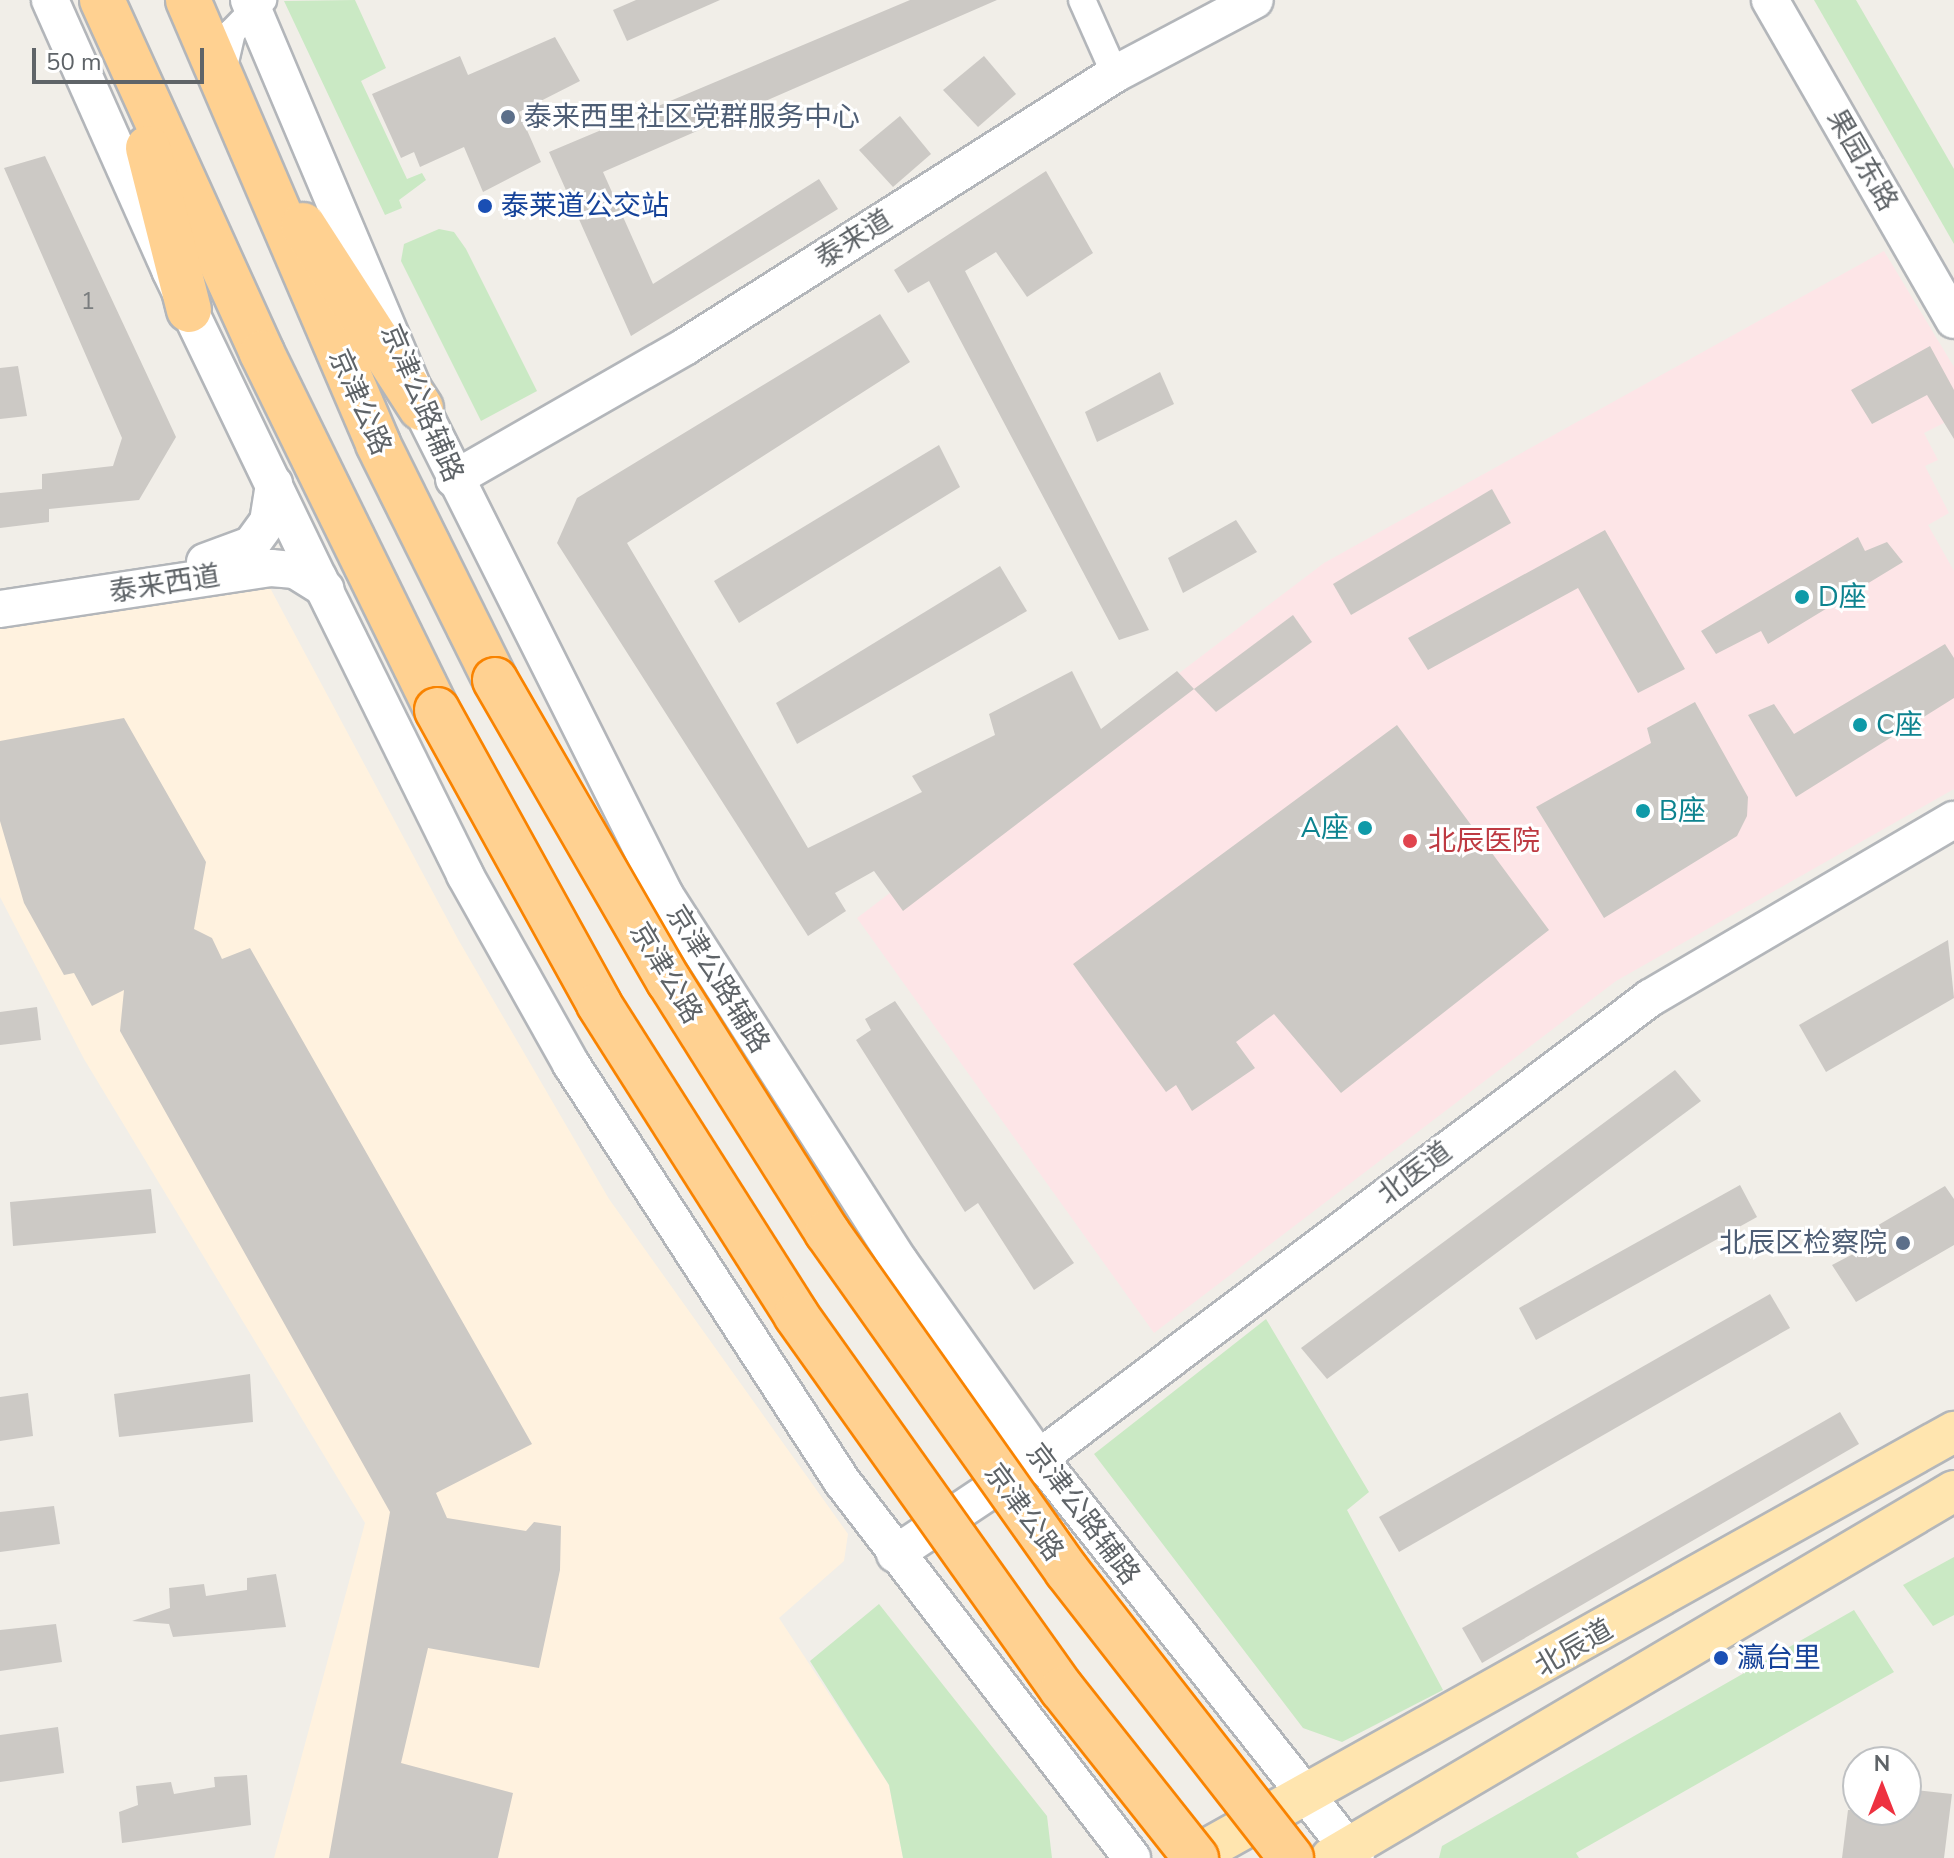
<!DOCTYPE html>
<html>
<head>
<meta charset="utf-8">
<style>
	body { margin:0 }
	#map { position:relative; width:1954px; height:1858px; overflow:hidden; background:#f1eee8; font-family:"Nunito Sans","Noto Sans SC",sans-serif }
	div>[style] { position:absolute }
	[style*='--x'] { left:calc(var(--x)*1px); top:calc(var(--y)*1px); width:calc(var(--w)*1px); rotate:calc(var(--a)*1deg) }
	.commercial>* { inset:0; background:#fff2df }
	.medical>* { inset:0; background:#fde5e7 }
	.green>* { inset:0; background:#cae9c4 }
	.building>* { inset:0; background:#ccc9c5 }
	.roads { filter:drop-shadow(2px 0 #b3b6ba) drop-shadow(-2px 0 #b3b6ba) drop-shadow(0 2px #b3b6ba) drop-shadow(0 -2px #b3b6ba) }
	.street>* { height:26px; margin:-13px; padding:0 13px; transform-origin:13px; border-radius:13px; background:#fff }
	.secondary>* { height:36px; margin:-18px; padding:0 18px; transform-origin:18px; border-radius:18px; background:#fff }
	.primary>* { height:40px; margin:-20px; padding:0 20px; transform-origin:20px; border-radius:20px; background:#ffe5af }
	.highway>* { height:44px; margin:-22px; padding:0 22px; transform-origin:22px; border-radius:22px; background:#ffd191 }
	.bridges { filter:drop-shadow(2px 0 #f98300) drop-shadow(-2px 0 #f98300) drop-shadow(0 2px #f98300) drop-shadow(0 -2px #f98300) }
	.highway-bridge>* { height:44px; margin:-22px; padding:0 22px; transform-origin:22px; border-radius:22px; background:#ffd191 }
	.dots>* { width:22px; height:22px; translate:-50% -50%; box-sizing:border-box; border:4px solid #fff; border-radius:50% }
	span { translate:-50% -50%; white-space:nowrap; text-align:center; line-height:1.15; -webkit-text-stroke:6px #fff; paint-order:stroke }
	.number-label { font-size:24px; color:#7a7d7f }
	.number-label span { -webkit-text-stroke-width:0 }
	.service-label { font-size:28px; color:#4e5e75 }
	.left { translate:0 -50%; text-align:left }
	.right { translate:-100% -50%; text-align:right }
	.street-label { font-size:28px; color:#5f6468 }
	.transit-label { font-size:28px; color:#164399 }
	.culture-label { font-size:28px; color:#0d838f }
	.health-label { font-size:28px; color:#be3a42 }
	.north { position:absolute; left:1842px; top:1746px; width:80px; height:80px; box-sizing:border-box; background:#fff; border:2px solid #bfc1c3; border-radius:50%; rotate:0deg; font-size:22px; font-weight:700; line-height:32px; text-align:center; color:#5f6468 }
	.north::after { content:''; display:block; margin:auto; width:28px; height:36px; background:#ee3140; clip-path:polygon(50% 0,100% 100%,50% 72%,0 100%) }
	.scale { position:absolute; left:32px; top:48px; width:172px; height:36px; box-sizing:border-box; border:4px solid #5f6468; border-top:0; padding-left:10px; font-size:24px; line-height:28px; white-space:nowrap; color:#5f6468; -webkit-text-stroke:6px #fff; paint-order:stroke }
</style>
</head>
<body>
<div id="map">
	<div class="commercial">
		<div style="clip-path:polygon(269px 586px,459px 941px,609px 1199px,848px 1534px,844px 1561px,779px 1618px,889px 1785px,903px 1858px,274px 1858px,365px 1523px,84px 1059px,0 897px,0 623px)"></div>
	</div>
	<div class="medical">
		<div style="clip-path:polygon(1884px 251px,1954px 367px,1954px 418px,1924px 433px,1938px 460px,1925px 466px,1949px 513px,1928px 525px,1954px 571px,1954px 789px,1616px 981px,1154px 1333px,857px 918px,1324px 563px)"></div>
	</div>
	<div class="green">
		<div style="clip-path:polygon(355px 0,386px 68px,361px 81px,407px 179px,422px 173px,426px 180px,399px 200px,402px 208px,385px 215px,284px 1px)"></div>
		<div style="clip-path:polygon(1814px 0,1856px 0,1954px 169px,1954px 244px)"></div>
		<div style="clip-path:polygon(439px 229px,454px 232px,466px 249px,537px 391px,481px 421px,401px 261px,404px 244px)"></div>
		<div style="clip-path:polygon(1266px 1319px,1369px 1492px,1347px 1510px,1443px 1690px,1342px 1742px,1303px 1728px,1094px 1454px)"></div>
		<div style="clip-path:polygon(1954px 1557px,1954px 1615px,1933px 1626px,1903px 1585px)"></div>
		<div style="clip-path:polygon(879px 1604px,1047px 1816px,1052px 1858px,903px 1858px,889px 1785px,810px 1661px)"></div>
		<div style="clip-path:polygon(1854px 1610px,1894px 1672px,1576px 1853px,1579px 1858px,1439px 1858px,1442px 1846px)"></div>
	</div>
	<div class="building">
		<div style="clip-path:polygon(636px 0,720px 0,627px 41px,613px 10px)"></div>
		<div style="clip-path:polygon(910px 0,997px 0,603px 172px,653px 284px,819px 179px,838px 209px,631px 336px,549px 152px)"></div>
		<div style="clip-path:polygon(555px 37px,580px 81px,519px 112px,541px 162px,483px 192px,464px 147px,420px 167px,414px 152px,401px 158px,372px 94px,460px 56px,468px 75px)"></div>
		<div style="clip-path:polygon(984px 56px,1016px 94px,978px 127px,943px 90px)"></div>
		<div style="clip-path:polygon(900px 116px,931px 154px,893px 187px,859px 150px)"></div>
		<div style="clip-path:polygon(45px 156px,176px 437px,139px 500px,49px 509px,49px 522px,0 528px,0 493px,42px 489px,42px 474px,113px 466px,122px 438px,4px 168px)"></div>
		<div style="clip-path:polygon(1046px 171px,1093px 253px,1027px 297px,996px 252px,965px 271px,1149px 630px,1119px 640px,929px 281px,908px 293px,894px 270px)"></div>
		<div style="clip-path:polygon(880px 314px,910px 362px,627px 543px,808px 848px,922px 792px,912px 776px,995px 735px,989px 714px,1072px 671px,1101px 729px,1177px 671px,1194px 689px,903px 911px,874px 871px,835px 893px,846px 911px,808px 936px,557px 543px,577px 498px)"></div>
		<div style="clip-path:polygon(1930px 346px,1954px 390px,1954px 439px,1927px 395px,1872px 424px,1851px 390px)"></div>
		<div style="clip-path:polygon(18px 366px,27px 416px,0 419px,0 368px)"></div>
		<div style="clip-path:polygon(1160px 372px,1174px 404px,1097px 442px,1085px 412px)"></div>
		<div style="clip-path:polygon(939px 445px,960px 487px,739px 623px,714px 581px)"></div>
		<div style="clip-path:polygon(1492px 489px,1511px 523px,1351px 615px,1333px 584px)"></div>
		<div style="clip-path:polygon(1236px 520px,1257px 552px,1183px 593px,1168px 558px)"></div>
		<div style="clip-path:polygon(1605px 530px,1685px 669px,1638px 693px,1578px 588px,1428px 670px,1408px 638px)"></div>
		<div style="clip-path:polygon(1858px 537px,1865px 551px,1887px 542px,1903px 562px,1768px 644px,1761px 631px,1716px 654px,1701px 631px)"></div>
		<div style="clip-path:polygon(1000px 566px,1027px 611px,797px 744px,776px 703px)"></div>
		<div style="clip-path:polygon(1293px 615px,1312px 642px,1216px 712px,1194px 689px)"></div>
		<div style="clip-path:polygon(1945px 644px,1954px 658px,1954px 698px,1796px 797px,1748px 715px,1774px 704px,1794px 734px)"></div>
		<div style="clip-path:polygon(1695px 702px,1748px 797px,1747px 816px,1737px 836px,1604px 918px,1536px 807px,1651px 743px,1647px 728px)"></div>
		<div style="clip-path:polygon(124px 718px,206px 862px,194px 929px,212px 938px,222px 959px,250px 948px,532px 1444px,436px 1493px,447px 1518px,526px 1531px,534px 1522px,561px 1526px,560px 1570px,539px 1668px,428px 1648px,401px 1763px,513px 1793px,498px 1858px,329px 1858px,390px 1512px,120px 1031px,124px 990px,92px 1006px,74px 973px,64px 975px,24px 903px,0 821px,0 741px)"></div>
		<div style="clip-path:polygon(1397px 725px,1549px 930px,1341px 1093px,1274px 1014px,1236px 1042px,1255px 1068px,1192px 1111px,1176px 1085px,1166px 1092px,1073px 964px)"></div>
		<div style="clip-path:polygon(1948px 940px,1954px 998px,1826px 1072px,1799px 1025px)"></div>
		<div style="clip-path:polygon(895px 1001px,1074px 1263px,1034px 1290px,978px 1203px,965px 1212px,856px 1040px,871px 1030px,865px 1019px)"></div>
		<div style="clip-path:polygon(37px 1007px,41px 1040px,0 1045px,0 1012px)"></div>
		<div style="clip-path:polygon(1675px 1070px,1701px 1101px,1327px 1379px,1301px 1348px)"></div>
		<div style="clip-path:polygon(1740px 1185px,1757px 1217px,1536px 1340px,1519px 1308px)"></div>
		<div style="clip-path:polygon(1945px 1186px,1954px 1199px,1954px 1245px,1856px 1302px,1832px 1265px,1855px 1253px,1851px 1241px)"></div>
		<div style="clip-path:polygon(151px 1189px,156px 1233px,13px 1246px,10px 1202px)"></div>
		<div style="clip-path:polygon(1770px 1294px,1790px 1328px,1399px 1552px,1379px 1517px)"></div>
		<div style="clip-path:polygon(250px 1374px,253px 1422px,119px 1437px,114px 1394px)"></div>
		<div style="clip-path:polygon(28px 1393px,33px 1436px,0 1441px,0 1397px)"></div>
		<div style="clip-path:polygon(1840px 1412px,1859px 1444px,1482px 1663px,1462px 1628px)"></div>
		<div style="clip-path:polygon(54px 1506px,60px 1544px,0 1552px,0 1512px)"></div>
		<div style="clip-path:polygon(276px 1574px,286px 1627px,173px 1637px,169px 1624px,132px 1621px,170px 1608px,169px 1588px,204px 1584px,206px 1596px,247px 1590px,247px 1578px)"></div>
		<div style="clip-path:polygon(56px 1624px,62px 1662px,0 1671px,0 1630px)"></div>
		<div style="clip-path:polygon(58px 1727px,64px 1773px,0 1782px,0 1735px)"></div>
		<div style="clip-path:polygon(247px 1775px,251px 1825px,122px 1843px,119px 1812px,138px 1805px,136px 1786px,171px 1782px,174px 1794px,215px 1787px,214px 1777px)"></div>
		<div style="clip-path:polygon(1906px 1789px,1952px 1794px,1944px 1858px,1842px 1858px,1848px 1810px,1906px 1810px)"></div>
	</div>
	<div class="roads">
		<div class="street">
			<div style="--x:1082;--y:0;--w:81;--a:66"></div>
			<div style="--x:222;--y:75;--w:44;--a:-76.9"></div>
			<div style="--x:232;--y:32;--w:45;--a:-45.9"></div>
		</div>
		<div class="secondary">
			<div style="--x:50;--y:0;--w:295;--a:66"></div>
			<div style="--x:170;--y:270;--w:343;--a:64.3"></div>
			<div style="--x:319;--y:579;--w:330;--a:63.7"></div>
			<div style="--x:465;--y:875;--w:217;--a:60.7"></div>
			<div style="--x:571;--y:1064;--w:496;--a:57"></div>
			<div style="--x:841;--y:1480;--w:477;--a:52.4"></div>
			<div style="--x:249;--y:0;--w:443;--a:67.1"></div>
			<div style="--x:421;--y:408;--w:545;--a:63.39"></div>
			<div style="--x:665;--y:895;--w:436;--a:57.4"></div>
			<div style="--x:900;--y:1262;--w:240;--a:54.7"></div>
			<div style="--x:1039;--y:1458;--w:510;--a:51.6"></div>
			<div style="--x:1770;--y:0;--w:369;--a:60.1"></div>
			<div style="--x:454;--y:479;--w:267;--a:-29.8"></div>
			<div style="--x:686;--y:346;--w:508;--a:-32.38"></div>
			<div style="--x:1115;--y:74;--w:158;--a:-27.9"></div>
			<div style="--x:205;--y:562;--w:49;--a:-20.3"></div>
			<div style="--x:251;--y:545;--w:29;--a:-54"></div>
			<div style="--x:268;--y:522;--w:39;--a:-81"></div>
			<div style="--x:0;--y:609;--w:274;--a:-8.6"></div>
			<div style="--x:271;--y:568;--w:24;--a:5"></div>
			<div style="--x:295;--y:570;--w:36;--a:32"></div>
			<div style="--x:895;--y:1554;--w:173;--a:-33.7"></div>
			<div style="--x:1039;--y:1458;--w:765;--a:-36.97"></div>
			<div style="--x:1650;--y:998;--w:352;--a:-30.4"></div>
		</div>
		<div class="primary">
			<div style="--x:1191;--y:1858;--w:874;--a:-29.18"></div>
			<div style="--x:1331;--y:1858;--w:723;--a:-30.5"></div>
		</div>
		<div class="highway">
			<div style="--x:102;--y:0;--w:388;--a:65.6"></div>
			<div style="--x:262;--y:353;--w:398;--a:63.9"></div>
			<div style="--x:188;--y:0;--w:483;--a:66.8"></div>
			<div style="--x:378;--y:444;--w:263;--a:63.6"></div>
			<div style="--x:148;--y:148;--w:167;--a:75.8"></div>
			<div style="--x:303;--y:225;--w:218;--a:57.2"></div>
		</div>
	</div>
	<div class="bridges">
		<div class="highway-bridge">
			<div style="--x:495;--y:680;--w:348;--a:60"></div>
			<div style="--x:669;--y:981;--w:297;--a:57.8"></div>
			<div style="--x:827;--y:1232;--w:415;--a:54.7"></div>
			<div style="--x:1067;--y:1571;--w:364;--a:52"></div>
			<div style="--x:437;--y:710;--w:336;--a:61.1"></div>
			<div style="--x:599;--y:1004;--w:368;--a:57.6"></div>
			<div style="--x:796;--y:1315;--w:459;--a:54.6"></div>
			<div style="--x:1062;--y:1689;--w:216;--a:51.6"></div>
		</div>
	</div>
	<div class="dots">
		<div style="left:508px;top:117px;background:#5c6f8a"></div>
		<div style="left:485px;top:206px;background:#1a4fb4"></div>
		<div style="left:1802px;top:597px;background:#0f9aa8"></div>
		<div style="left:1860px;top:725px;background:#0f9aa8"></div>
		<div style="left:1643px;top:811px;background:#0f9aa8"></div>
		<div style="left:1365px;top:828px;background:#0f9aa8"></div>
		<div style="left:1410px;top:841px;background:#e0444e"></div>
		<div style="left:1903px;top:1243px;background:#5c6f8a"></div>
		<div style="left:1721px;top:1658px;background:#1a4fb4"></div>
	</div>
	<div class="number-label">
		<span style="left:88px;top:302px">1</span>
	</div>
	<div class="service-label">
		<span class="left" style="left:524px;top:117px">泰来西里社区党群服务中心</span>
		<span class="right" style="left:1887px;top:1243px">北辰区检察院</span>
	</div>
	<div class="street-label">
		<span style="left:1862px;top:160px;rotate:60deg">果园东路</span>
		<span style="left:854px;top:239px;rotate:-32deg">泰来道</span>
		<span style="left:360px;top:402px;rotate:66deg">京津公路</span>
		<span style="left:422px;top:403px;rotate:67deg">京津公路辅路</span>
		<span style="left:165px;top:584px;rotate:-9deg">泰来西道</span>
		<span style="left:666px;top:973px;rotate:59deg">京津公路</span>
		<span style="left:718px;top:979px;rotate:58deg">京津公路辅路</span>
		<span style="left:1415px;top:1173px;rotate:-37deg">北医道</span>
		<span style="left:1024px;top:1512px;rotate:54deg">京津公路</span>
		<span style="left:1083px;top:1514px;rotate:53deg">京津公路辅路</span>
		<span style="left:1574px;top:1648px;rotate:-30deg">北辰道</span>
	</div>
	<div class="transit-label">
		<span class="left" style="left:501px;top:206px">泰莱道公交站</span>
		<span class="left" style="left:1737px;top:1658px">瀛台里</span>
	</div>
	<div class="culture-label">
		<span class="left" style="left:1818px;top:597px">D座</span>
		<span class="left" style="left:1876px;top:725px">C座</span>
		<span class="left" style="left:1659px;top:811px">B座</span>
		<span class="right" style="left:1349px;top:828px">A座</span>
	</div>
	<div class="health-label">
		<span class="left" style="left:1428px;top:841px">北辰医院</span>
	</div>
	<div class="north">N</div>
	<div class="scale">50 m</div>
</div>
</body>
</html>
